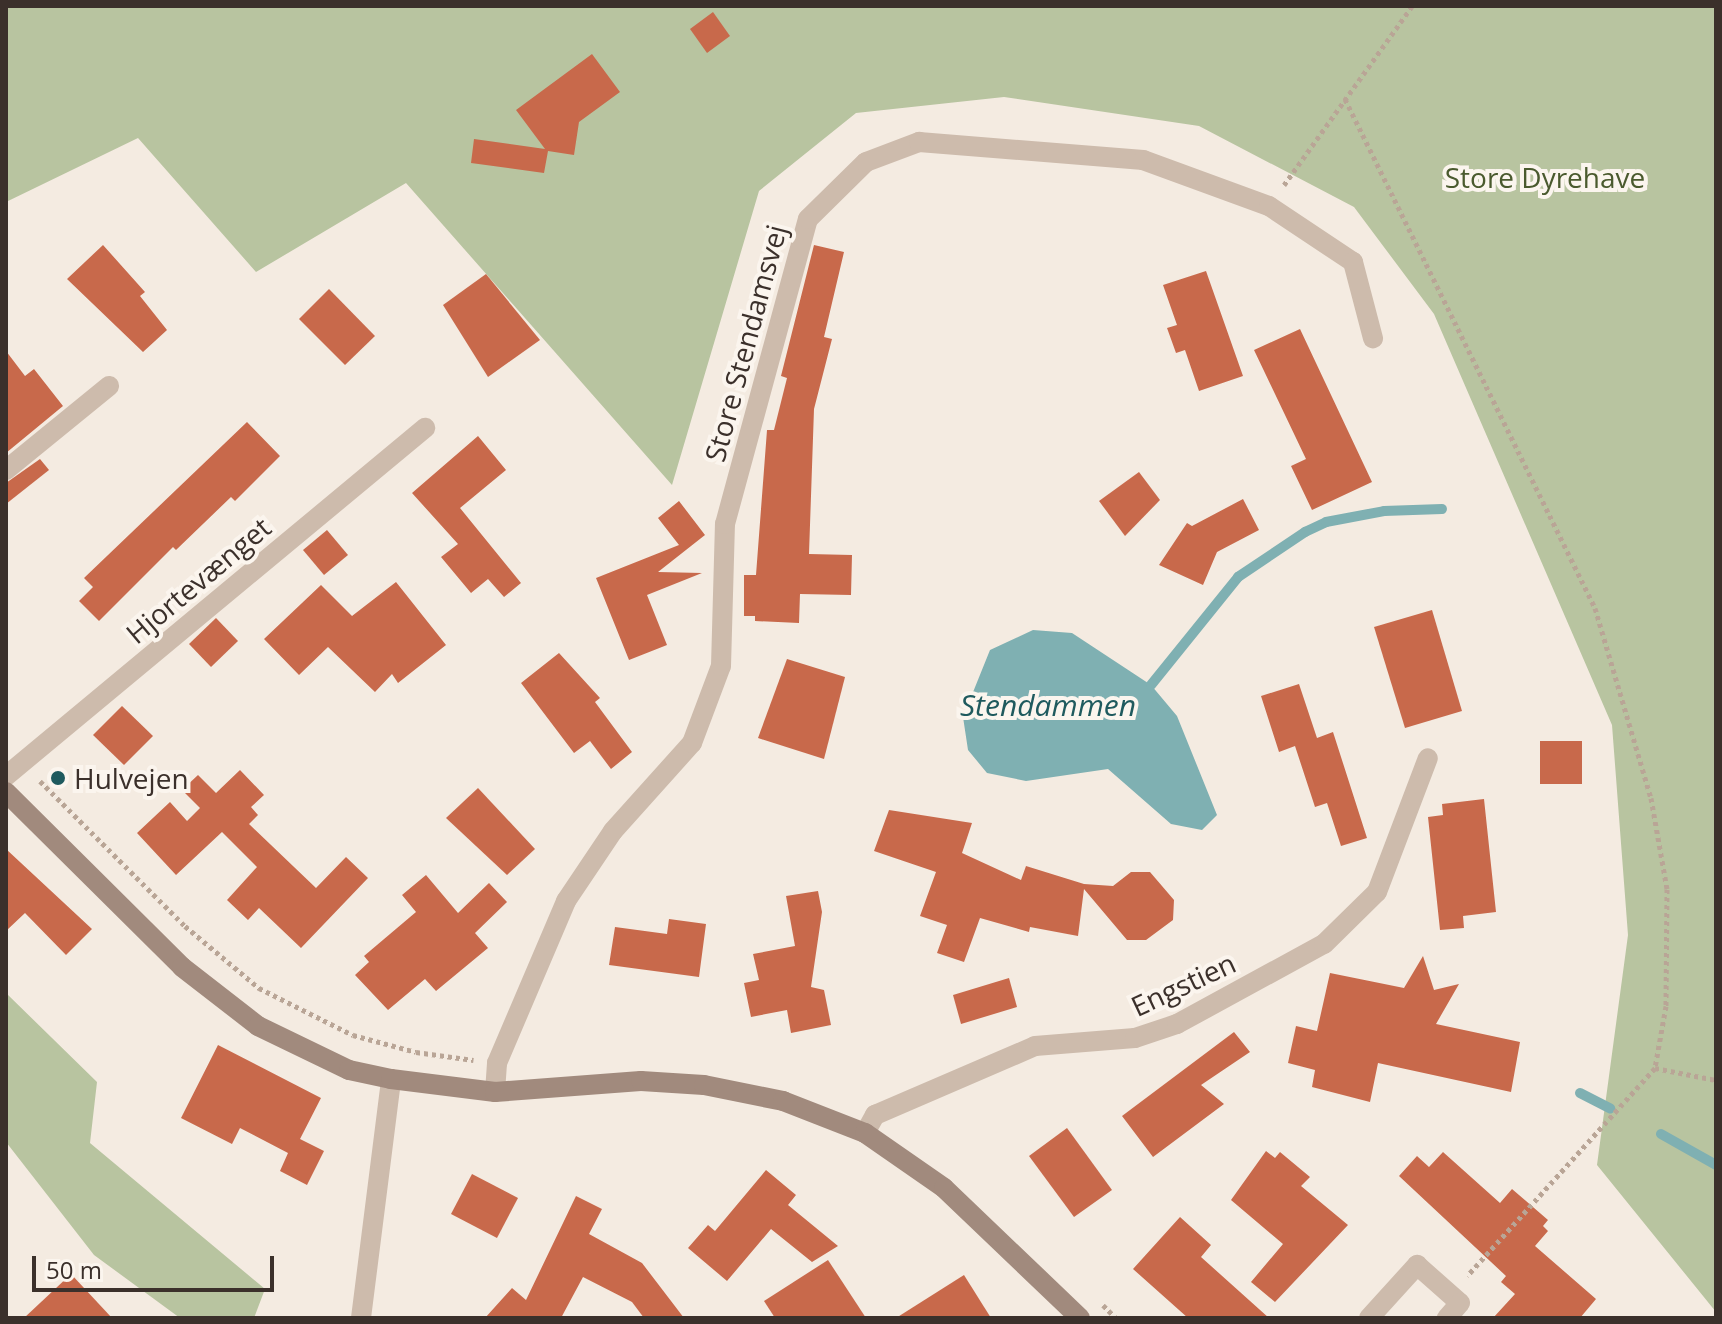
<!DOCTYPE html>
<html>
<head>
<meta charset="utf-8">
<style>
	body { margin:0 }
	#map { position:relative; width:1722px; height:1324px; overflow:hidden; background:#f4ebe1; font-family:"Open Sans",sans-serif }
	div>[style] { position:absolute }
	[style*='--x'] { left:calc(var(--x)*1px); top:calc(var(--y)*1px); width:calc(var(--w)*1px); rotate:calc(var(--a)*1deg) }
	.green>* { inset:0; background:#b8c4a0 }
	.water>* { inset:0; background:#7fb0b2 }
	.stream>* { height:10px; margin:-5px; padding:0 5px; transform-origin:5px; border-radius:5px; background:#7fb0b2 }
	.building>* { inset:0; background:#c8694b }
	.path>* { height:5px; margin-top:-2.5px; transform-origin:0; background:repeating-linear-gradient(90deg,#b9a596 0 4px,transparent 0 8px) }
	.street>* { height:20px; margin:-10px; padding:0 10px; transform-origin:10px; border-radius:10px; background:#cdbbac }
	.secondary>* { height:20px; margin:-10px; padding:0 10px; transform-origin:10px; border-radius:10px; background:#a18a7d }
	.dots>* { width:22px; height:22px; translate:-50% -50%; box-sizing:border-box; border:4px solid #fbf5ee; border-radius:50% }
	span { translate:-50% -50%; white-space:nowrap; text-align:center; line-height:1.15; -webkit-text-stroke:8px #fbf5ee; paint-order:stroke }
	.park-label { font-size:28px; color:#4a5a2e }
	.street-label { font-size:28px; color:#3b302b }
	.poi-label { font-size:28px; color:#3b302b }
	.left { translate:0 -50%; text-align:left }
	.water-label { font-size:30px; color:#1f5a5e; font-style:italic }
	.frame { position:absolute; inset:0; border:8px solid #3b302b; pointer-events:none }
	.scale { position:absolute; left:32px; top:1256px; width:242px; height:36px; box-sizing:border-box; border:4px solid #3b302b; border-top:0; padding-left:10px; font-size:24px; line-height:28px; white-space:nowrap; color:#3b302b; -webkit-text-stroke:6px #fbf5ee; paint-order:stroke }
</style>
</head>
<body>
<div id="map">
	<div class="green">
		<div style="clip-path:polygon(6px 6px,1716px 6px,1716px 1312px,1597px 1165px,1628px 935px,1612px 725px,1434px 314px,1354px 207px,1199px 126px,1004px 97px,856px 113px,759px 191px,672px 485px,406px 183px,256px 272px,138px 138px,6px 202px)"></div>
		<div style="clip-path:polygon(6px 993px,97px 1082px,90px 1143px,265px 1289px,254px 1318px,180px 1318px,94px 1255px,6px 1142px)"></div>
	</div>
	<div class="water">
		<div style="clip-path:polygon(1033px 630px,1072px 633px,1151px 685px,1177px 716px,1217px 815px,1202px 830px,1171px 824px,1108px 769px,1026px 781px,987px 773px,968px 750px,963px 717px,990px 650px)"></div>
	</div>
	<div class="stream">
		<div style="--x:1151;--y:685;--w:139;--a:-51.1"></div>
		<div style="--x:1238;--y:577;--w:81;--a:-33.9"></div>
		<div style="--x:1305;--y:532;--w:23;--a:-25"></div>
		<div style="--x:1326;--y:522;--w:59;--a:-10.7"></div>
		<div style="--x:1384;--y:511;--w:58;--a:-2"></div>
		<div style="--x:1580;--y:1093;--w:34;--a:27"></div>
		<div style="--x:1661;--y:1134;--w:63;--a:29.4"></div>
	</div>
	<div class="building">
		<div style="clip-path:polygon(713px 12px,730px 36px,707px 53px,690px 29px)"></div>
		<div style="clip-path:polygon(592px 54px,620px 92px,579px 122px,574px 155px,548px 151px,544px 173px,471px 163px,474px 139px,545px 149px,516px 110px)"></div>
		<div style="clip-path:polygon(103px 245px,145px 292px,140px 296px,167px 330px,143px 352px,67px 279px)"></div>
		<div style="clip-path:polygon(814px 245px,844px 252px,824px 337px,832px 339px,814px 409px,809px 554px,852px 555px,851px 595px,800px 594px,799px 623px,755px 621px,755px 616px,744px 616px,744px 575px,756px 575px,767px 430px,774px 430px,787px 378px,781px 376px)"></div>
		<div style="clip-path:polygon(1206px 271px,1243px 376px,1199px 391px,1185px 350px,1176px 353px,1167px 328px,1177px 325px,1163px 285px)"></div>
		<div style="clip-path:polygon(486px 274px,540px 340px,488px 377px,443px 305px)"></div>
		<div style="clip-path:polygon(329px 289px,375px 336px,345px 365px,299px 319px)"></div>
		<div style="clip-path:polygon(1300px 329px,1372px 482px,1312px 510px,1291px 466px,1306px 459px,1254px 350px)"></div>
		<div style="clip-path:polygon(6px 351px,25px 376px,34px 369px,63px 406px,6px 453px)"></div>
		<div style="clip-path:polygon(247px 422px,280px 456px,235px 501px,231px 497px,176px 550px,173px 547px,99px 621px,79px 601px,93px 587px,84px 578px)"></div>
		<div style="clip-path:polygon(478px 436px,506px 470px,460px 508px,521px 583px,504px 597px,488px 579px,471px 593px,441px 557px,458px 544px,412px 493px)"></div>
		<div style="clip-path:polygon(40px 459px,49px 470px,6px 504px,6px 483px)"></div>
		<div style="clip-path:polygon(1139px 472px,1160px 500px,1125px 536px,1099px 501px)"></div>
		<div style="clip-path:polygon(1243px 499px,1259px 530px,1217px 552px,1203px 585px,1159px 565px,1187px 523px,1192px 526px)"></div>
		<div style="clip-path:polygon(679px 501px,705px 535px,658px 572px,702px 573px,647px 595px,667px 645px,629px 660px,596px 578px,679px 545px,658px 518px)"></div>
		<div style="clip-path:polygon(327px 530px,348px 555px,324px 575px,303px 550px)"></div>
		<div style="clip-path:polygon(396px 582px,446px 645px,398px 683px,392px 674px,375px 692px,328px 647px,299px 675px,264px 639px,321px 585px,352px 616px)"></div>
		<div style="clip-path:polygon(1432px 610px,1462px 711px,1405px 728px,1374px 627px)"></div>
		<div style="clip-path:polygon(216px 618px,238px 641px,211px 667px,189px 644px)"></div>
		<div style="clip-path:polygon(559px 653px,600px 698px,595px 702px,632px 752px,611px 769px,590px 741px,574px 753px,521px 683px)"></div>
		<div style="clip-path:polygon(787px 659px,845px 677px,824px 759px,758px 738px)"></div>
		<div style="clip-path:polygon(1299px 684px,1317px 738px,1333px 732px,1367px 838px,1341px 846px,1327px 803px,1315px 807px,1295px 746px,1279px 752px,1261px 696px)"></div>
		<div style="clip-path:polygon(122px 706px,153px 736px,124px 765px,93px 735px)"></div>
		<div style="clip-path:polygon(1540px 741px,1582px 741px,1582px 784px,1540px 784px)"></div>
		<div style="clip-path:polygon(240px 770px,264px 795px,251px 807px,258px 815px,249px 824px,316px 888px,346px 857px,368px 878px,301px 948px,259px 908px,248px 920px,227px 900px,257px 867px,222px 832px,176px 875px,137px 833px,170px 802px,187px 821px,200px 808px,182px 790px,198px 775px,216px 793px)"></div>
		<div style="clip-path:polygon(478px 788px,535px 849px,507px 875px,446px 818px)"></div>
		<div style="clip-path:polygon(1484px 799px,1496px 912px,1463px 916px,1464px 928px,1440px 930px,1428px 817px,1443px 815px,1442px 804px)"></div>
		<div style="clip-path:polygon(889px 810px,972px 823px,962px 853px,1021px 880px,1026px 866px,1084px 884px,1113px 886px,1131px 872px,1150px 872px,1174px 900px,1173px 920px,1146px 940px,1127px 940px,1084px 889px,1078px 936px,1030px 927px,1029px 932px,980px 918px,964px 962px,937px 953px,947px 925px,920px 916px,936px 872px,874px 851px)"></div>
		<div style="clip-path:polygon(6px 849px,92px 929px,66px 955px,25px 913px,6px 931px)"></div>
		<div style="clip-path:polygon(426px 875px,458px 913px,489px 883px,507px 902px,475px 933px,488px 948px,436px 991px,425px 979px,388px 1010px,355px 975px,369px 962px,364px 956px,416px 912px,402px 895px)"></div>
		<div style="clip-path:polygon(818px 891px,822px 912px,811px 987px,824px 990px,831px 1025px,791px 1033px,787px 1010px,751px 1017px,744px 983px,759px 980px,753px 954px,795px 946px,786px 896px)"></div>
		<div style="clip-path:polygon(669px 919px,706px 924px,699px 977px,609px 965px,615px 927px,667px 934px)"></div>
		<div style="clip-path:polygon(1423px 956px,1434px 990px,1459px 984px,1436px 1024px,1520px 1042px,1511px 1092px,1378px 1063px,1370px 1102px,1312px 1087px,1315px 1070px,1288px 1063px,1296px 1026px,1317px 1031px,1330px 973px,1404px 988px)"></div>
		<div style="clip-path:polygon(1009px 978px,1017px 1007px,961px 1024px,953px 995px)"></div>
		<div style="clip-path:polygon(1234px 1032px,1250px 1052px,1201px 1085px,1224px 1104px,1153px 1157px,1122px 1116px)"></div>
		<div style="clip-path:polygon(218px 1045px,321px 1098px,300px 1139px,324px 1151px,307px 1185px,280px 1171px,288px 1153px,240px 1128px,232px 1144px,181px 1118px)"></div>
		<div style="clip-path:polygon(1067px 1128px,1112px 1190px,1074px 1217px,1029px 1156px)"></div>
		<div style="clip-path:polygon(1266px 1151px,1275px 1158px,1280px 1152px,1310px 1177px,1301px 1186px,1348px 1225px,1275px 1302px,1251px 1282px,1283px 1244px,1231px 1200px)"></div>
		<div style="clip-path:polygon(1443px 1152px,1500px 1203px,1512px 1189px,1548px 1220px,1543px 1226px,1548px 1231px,1535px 1246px,1596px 1299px,1580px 1318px,1493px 1318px,1515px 1294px,1501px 1282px,1506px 1276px,1399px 1176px,1417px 1156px,1429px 1167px)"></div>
		<div style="clip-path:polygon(766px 1170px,796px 1195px,788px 1205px,838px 1246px,812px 1262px,771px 1229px,727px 1281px,688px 1248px,708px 1225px,715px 1231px)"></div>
		<div style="clip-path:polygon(472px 1174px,518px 1198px,497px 1238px,451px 1214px)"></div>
		<div style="clip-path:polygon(576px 1196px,602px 1209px,589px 1234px,642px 1263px,684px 1318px,644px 1318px,632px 1302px,583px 1277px,561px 1318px,485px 1318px,512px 1288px,526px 1300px)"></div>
		<div style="clip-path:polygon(1180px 1217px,1211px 1245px,1201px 1257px,1269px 1318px,1188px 1318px,1133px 1269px)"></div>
		<div style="clip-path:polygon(828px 1260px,866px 1318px,775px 1318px,764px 1301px)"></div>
		<div style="clip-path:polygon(71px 1274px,112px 1318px,24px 1318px)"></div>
		<div style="clip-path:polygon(964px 1275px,991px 1318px,896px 1318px)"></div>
	</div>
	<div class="path">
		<div style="--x:1345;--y:99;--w:567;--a:63.84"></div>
		<div style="--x:1595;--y:608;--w:198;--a:73.6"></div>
		<div style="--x:1651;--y:798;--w:92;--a:80"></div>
		<div style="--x:1667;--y:889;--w:117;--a:90.5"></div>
		<div style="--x:1666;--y:1006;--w:63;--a:100.1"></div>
		<div style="--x:1655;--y:1068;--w:280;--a:132.1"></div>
		<div style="--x:1284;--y:185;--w:220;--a:-54.4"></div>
		<div style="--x:40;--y:781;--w:205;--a:45"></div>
		<div style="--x:185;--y:926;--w:97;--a:40"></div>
		<div style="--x:259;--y:988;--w:105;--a:26.6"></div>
		<div style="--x:353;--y:1035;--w:65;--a:15.1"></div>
		<div style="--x:416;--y:1052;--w:58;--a:8"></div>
		<div style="--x:1655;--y:1068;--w:62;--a:11.1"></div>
		<div style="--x:1103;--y:1305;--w:18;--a:45"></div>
	</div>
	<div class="street">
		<div style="--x:6;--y:470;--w:133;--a:-39.2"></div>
		<div style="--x:6;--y:776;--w:545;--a:-39.71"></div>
		<div style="--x:495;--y:1092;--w:29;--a:-86"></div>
		<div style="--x:497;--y:1063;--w:176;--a:-66.9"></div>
		<div style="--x:566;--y:901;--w:84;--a:-56.1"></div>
		<div style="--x:613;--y:831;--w:118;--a:-48.1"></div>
		<div style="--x:692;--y:743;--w:82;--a:-69.4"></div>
		<div style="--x:721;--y:666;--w:142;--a:-88.4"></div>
		<div style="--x:725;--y:524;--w:316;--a:-74.8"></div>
		<div style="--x:808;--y:219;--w:81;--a:-44.5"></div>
		<div style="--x:866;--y:162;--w:57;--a:-20.7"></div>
		<div style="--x:919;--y:142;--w:225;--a:4.6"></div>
		<div style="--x:1143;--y:160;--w:134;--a:20.1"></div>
		<div style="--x:1269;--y:206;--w:101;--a:33.7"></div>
		<div style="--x:1353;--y:262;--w:79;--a:75.3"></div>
		<div style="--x:865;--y:1133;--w:21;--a:-61"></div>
		<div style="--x:875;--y:1115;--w:174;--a:-23.3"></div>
		<div style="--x:1035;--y:1046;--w:100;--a:-4.6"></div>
		<div style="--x:1135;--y:1038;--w:44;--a:-18.4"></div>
		<div style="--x:1177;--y:1024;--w:167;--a:-28.6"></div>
		<div style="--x:1324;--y:944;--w:74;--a:-44.5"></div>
		<div style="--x:1377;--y:892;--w:143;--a:-69.2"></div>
		<div style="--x:361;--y:1318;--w:241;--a:-82.8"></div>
		<div style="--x:1369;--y:1318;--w:72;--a:-47.8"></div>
		<div style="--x:1417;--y:1265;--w:57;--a:41.5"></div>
		<div style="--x:1460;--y:1303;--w:20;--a:131"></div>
	</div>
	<div class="secondary">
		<div style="--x:6;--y:792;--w:248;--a:44.8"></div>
		<div style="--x:182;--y:967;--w:96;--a:37.8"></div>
		<div style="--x:258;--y:1026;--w:101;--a:25.8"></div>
		<div style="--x:349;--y:1070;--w:43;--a:12.1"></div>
		<div style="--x:391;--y:1079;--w:105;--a:7.1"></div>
		<div style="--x:495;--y:1092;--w:146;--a:-4.3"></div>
		<div style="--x:641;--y:1081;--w:63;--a:3.6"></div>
		<div style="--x:704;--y:1085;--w:81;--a:11.4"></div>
		<div style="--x:783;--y:1101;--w:88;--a:21.3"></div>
		<div style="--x:865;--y:1133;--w:96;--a:34.8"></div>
		<div style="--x:944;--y:1188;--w:188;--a:43.7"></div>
	</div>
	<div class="dots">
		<div style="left:58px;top:778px;background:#1f5a5e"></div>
	</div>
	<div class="park-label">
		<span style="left:1545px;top:177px">Store Dyrehave</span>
	</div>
	<div class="street-label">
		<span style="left:745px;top:343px;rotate:-75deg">Store Stendamsvej</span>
		<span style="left:198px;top:580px;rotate:-40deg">Hjortevænget</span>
		<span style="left:1183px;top:984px;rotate:-25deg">Engstien</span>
	</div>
	<div class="poi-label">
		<span class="left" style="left:74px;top:778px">Hulvejen</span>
	</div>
	<div class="water-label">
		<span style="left:1048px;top:705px">Stendammen</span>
	</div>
	<div class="frame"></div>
	<div class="scale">50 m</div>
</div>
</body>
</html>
